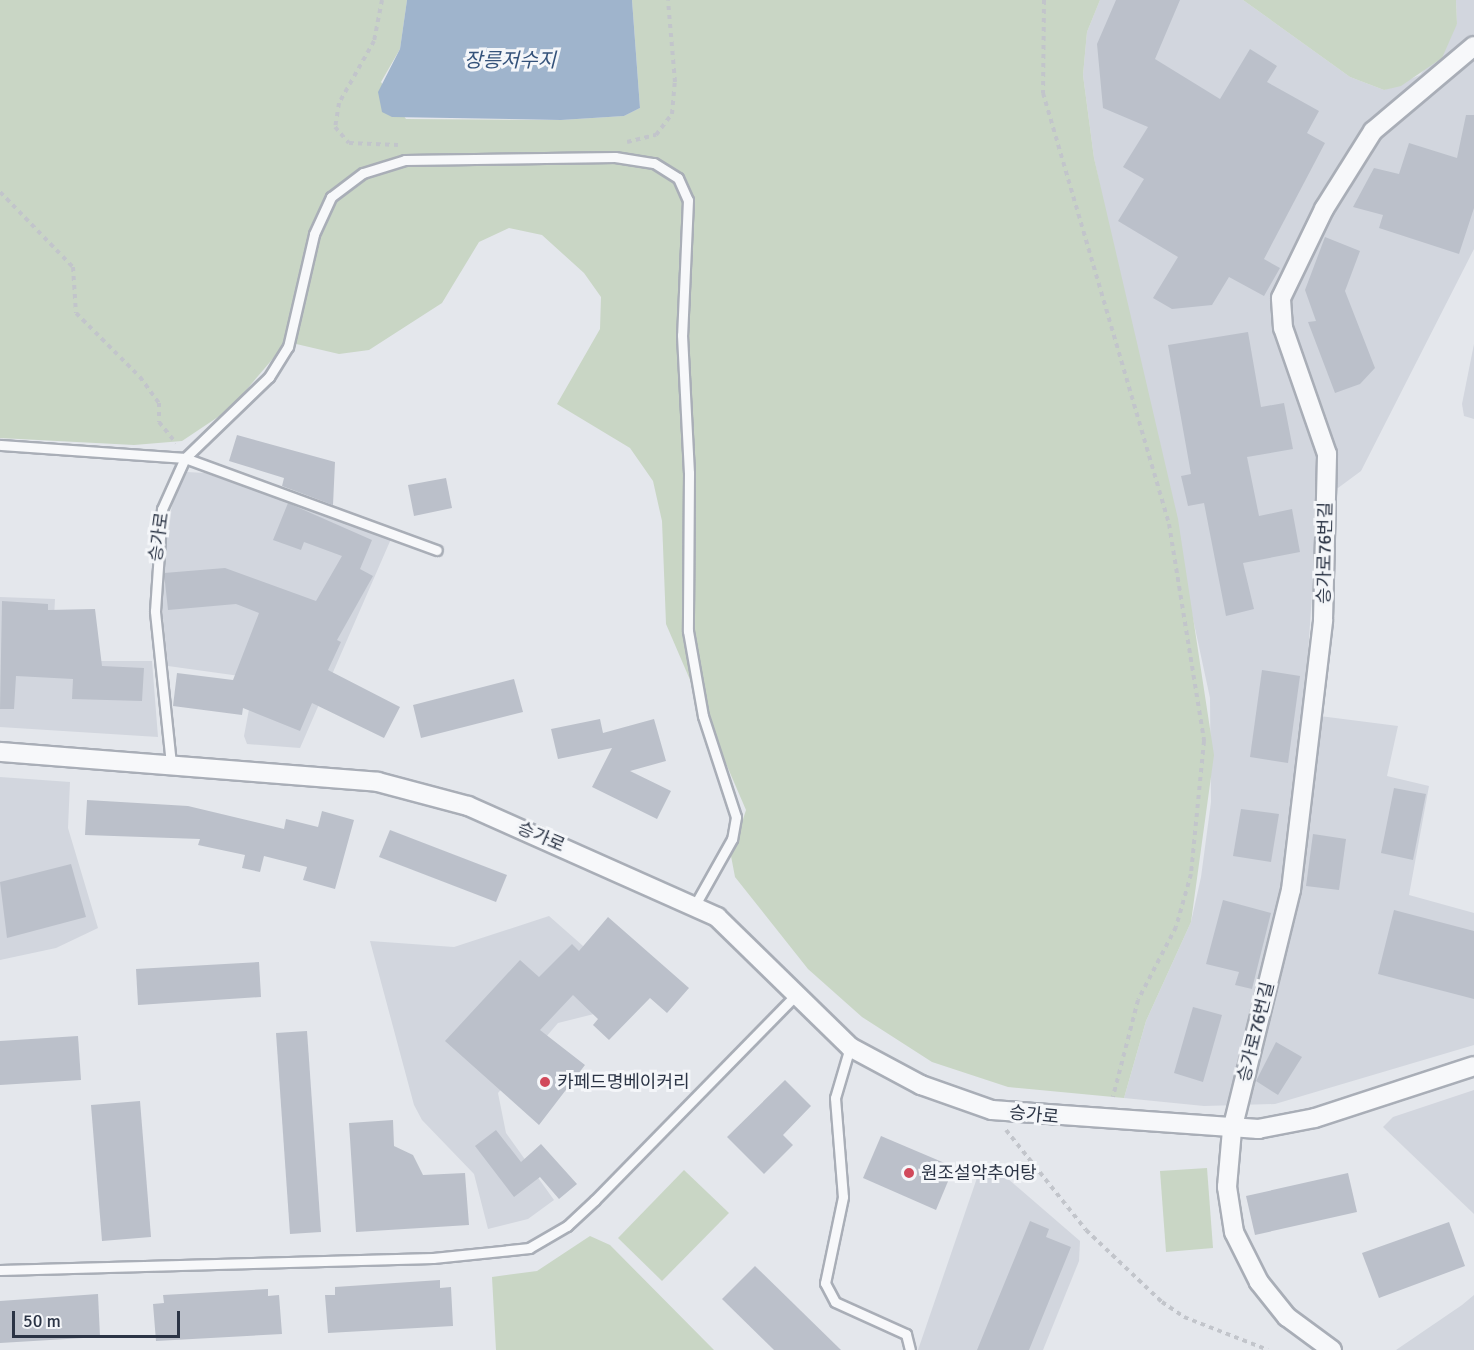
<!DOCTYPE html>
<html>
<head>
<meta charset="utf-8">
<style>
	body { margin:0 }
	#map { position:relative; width:1474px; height:1350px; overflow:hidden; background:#e4e7ec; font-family:Signika,"Noto Sans KR",sans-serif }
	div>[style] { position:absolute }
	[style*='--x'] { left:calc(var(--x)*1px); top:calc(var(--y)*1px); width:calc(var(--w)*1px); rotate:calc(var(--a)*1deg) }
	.built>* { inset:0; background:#d2d6de }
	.green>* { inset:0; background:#c9d6c5 }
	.water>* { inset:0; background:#9fb4cc }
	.building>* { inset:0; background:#bbc0ca }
	.path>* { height:4px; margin-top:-2px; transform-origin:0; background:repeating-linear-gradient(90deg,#c2c5cb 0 4.5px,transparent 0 9px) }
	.roads { filter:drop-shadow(2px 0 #a9aeb7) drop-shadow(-2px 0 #a9aeb7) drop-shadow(0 2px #a9aeb7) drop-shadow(0 -2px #a9aeb7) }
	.lane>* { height:9px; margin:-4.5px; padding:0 4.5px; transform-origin:4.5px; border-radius:4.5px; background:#f7f8fa }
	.street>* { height:18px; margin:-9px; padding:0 9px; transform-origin:9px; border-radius:9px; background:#f7f8fa }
	.dots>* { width:16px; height:16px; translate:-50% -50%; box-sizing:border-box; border:3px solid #f4f6f9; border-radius:50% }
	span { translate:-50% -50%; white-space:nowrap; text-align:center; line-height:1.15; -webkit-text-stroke:6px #f4f6f9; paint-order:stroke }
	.street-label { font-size:18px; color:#2b3445 }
	.poi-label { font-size:18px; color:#2b3445 }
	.left { translate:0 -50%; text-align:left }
	.water-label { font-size:20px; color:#34527a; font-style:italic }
	.scale { position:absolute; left:12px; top:1311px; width:168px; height:27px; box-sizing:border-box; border:3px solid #2b3445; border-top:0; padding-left:8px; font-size:18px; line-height:21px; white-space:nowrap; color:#2b3445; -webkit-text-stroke:4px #f4f6f9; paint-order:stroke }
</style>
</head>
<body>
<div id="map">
	<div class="built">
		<div style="clip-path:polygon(1100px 0,1243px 0,1350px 77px,1384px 90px,1420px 75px,1457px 24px,1456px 0,1474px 0,1474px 249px,1361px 471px,1338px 488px,1319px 489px,1304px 714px,1398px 726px,1387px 776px,1429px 786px,1409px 895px,1474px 913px,1474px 1045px,1275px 1104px,1204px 1106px,1124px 1098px,1146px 1021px,1191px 922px,1201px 877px,1211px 802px,1210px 698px,1094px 158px,1083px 75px,1087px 32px)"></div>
		<div style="clip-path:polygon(1474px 344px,1474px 419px,1464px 416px,1462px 404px)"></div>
		<div style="clip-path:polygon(187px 472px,205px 473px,391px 539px,300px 748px,247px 744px,244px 736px,253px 688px,247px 677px,168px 666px,161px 599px,163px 543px,174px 498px)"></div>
		<div style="clip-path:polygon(0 597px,55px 599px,52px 657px,57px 661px,152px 661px,158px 737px,0 727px)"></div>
		<div style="clip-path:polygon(0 777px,70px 782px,68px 828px,98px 928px,56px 948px,0 960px)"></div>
		<div style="clip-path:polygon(549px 916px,625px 983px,598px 1013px,558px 1023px,498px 1093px,506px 1133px,554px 1200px,528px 1219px,488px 1229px,474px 1174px,422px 1120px,414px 1105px,370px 941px,454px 947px)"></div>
		<div style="clip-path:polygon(1474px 1090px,1474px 1214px,1383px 1127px,1393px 1117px)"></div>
		<div style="clip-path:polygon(993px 1166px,1080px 1241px,1079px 1261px,1043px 1350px,918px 1350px,978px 1175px)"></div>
		<div style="clip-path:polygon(1474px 1295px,1474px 1350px,1396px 1350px,1462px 1305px)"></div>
	</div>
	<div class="green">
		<div style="clip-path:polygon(0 0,407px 0,400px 49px,381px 82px,406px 119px,561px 120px,624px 116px,640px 108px,632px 0,1100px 0,1087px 32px,1083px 75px,1094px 158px,1178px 519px,1214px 755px,1191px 922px,1146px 1021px,1124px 1098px,1008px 1087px,932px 1062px,862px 1017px,808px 969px,735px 877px,731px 856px,746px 810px,666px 624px,662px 521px,653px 481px,630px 448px,557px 404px,600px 329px,601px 297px,584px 273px,542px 235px,509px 228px,479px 242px,442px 303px,369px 350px,339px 354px,292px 343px,282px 348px,230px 409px,182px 441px,134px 445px,0 438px)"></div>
		<div style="clip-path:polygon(1243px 0,1456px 0,1457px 24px,1442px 58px,1401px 86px,1384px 90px,1350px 77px)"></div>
		<div style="clip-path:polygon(1207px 1168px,1213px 1248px,1166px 1252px,1160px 1171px)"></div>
		<div style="clip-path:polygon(684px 1170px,729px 1213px,662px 1281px,618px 1238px)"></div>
		<div style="clip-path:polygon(590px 1236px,610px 1245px,714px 1350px,496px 1350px,492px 1277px,537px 1271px)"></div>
	</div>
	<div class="water">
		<div style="clip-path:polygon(407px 0,632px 0,640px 108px,624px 116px,561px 120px,392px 117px,382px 112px,378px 92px,400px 49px)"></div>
	</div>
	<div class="building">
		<div style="clip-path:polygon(1116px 0,1180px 0,1155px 59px,1220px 99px,1250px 49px,1277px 66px,1267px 82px,1319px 111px,1307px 133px,1325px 143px,1264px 259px,1280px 268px,1264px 296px,1229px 277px,1212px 305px,1172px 309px,1153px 298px,1178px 257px,1118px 221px,1144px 179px,1123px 167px,1148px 127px,1103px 108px,1097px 44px)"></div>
		<div style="clip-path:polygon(1466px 115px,1474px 115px,1474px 208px,1459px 254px,1379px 228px,1383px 215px,1353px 207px,1374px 168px,1399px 174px,1409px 143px,1457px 158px)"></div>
		<div style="clip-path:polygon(1325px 237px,1360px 251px,1345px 291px,1375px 368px,1360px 384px,1335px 393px,1308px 322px,1316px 321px,1305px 290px)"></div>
		<div style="clip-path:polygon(1248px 332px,1261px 407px,1284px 403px,1293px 449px,1247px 457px,1259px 516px,1292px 509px,1300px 552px,1243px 563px,1254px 609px,1226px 616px,1204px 503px,1188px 506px,1181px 476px,1191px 474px,1168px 345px)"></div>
		<div style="clip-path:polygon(237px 435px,335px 462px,333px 505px,282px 486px,284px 478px,229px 461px)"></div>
		<div style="clip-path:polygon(446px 478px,452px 508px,414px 516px,408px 485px)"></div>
		<div style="clip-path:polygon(288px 503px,372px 540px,360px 569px,373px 576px,337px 640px,341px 642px,328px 670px,400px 707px,384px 738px,312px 703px,300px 731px,243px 708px,242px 715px,173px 706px,177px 673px,233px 680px,259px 613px,236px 604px,168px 610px,164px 573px,225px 568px,316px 601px,342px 556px,304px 542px,301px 550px,273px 540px)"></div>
		<div style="clip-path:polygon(2px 601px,48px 604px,48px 610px,95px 609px,102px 666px,144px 668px,142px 701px,72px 699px,73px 679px,16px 676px,14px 709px,0 709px)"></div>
		<div style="clip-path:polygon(1262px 670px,1300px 676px,1288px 763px,1250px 757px)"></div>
		<div style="clip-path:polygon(514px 679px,523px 712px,421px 738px,413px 705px)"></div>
		<div style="clip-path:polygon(600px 719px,603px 733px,654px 719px,666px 761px,630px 771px,671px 791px,657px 819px,592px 787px,612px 748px,558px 759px,551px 729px)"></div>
		<div style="clip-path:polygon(1394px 788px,1426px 794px,1413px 860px,1381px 853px)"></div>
		<div style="clip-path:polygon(87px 800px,188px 806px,284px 829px,286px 819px,318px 827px,322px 811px,354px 820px,335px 889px,303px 880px,307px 867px,264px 856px,260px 872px,242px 868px,245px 855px,198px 845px,200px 839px,85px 835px)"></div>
		<div style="clip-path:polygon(1241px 809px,1279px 814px,1271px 862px,1233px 856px)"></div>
		<div style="clip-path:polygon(390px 830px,507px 875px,496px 902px,379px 857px)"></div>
		<div style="clip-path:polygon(1313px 834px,1346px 839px,1339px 890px,1306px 886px)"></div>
		<div style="clip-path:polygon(71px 864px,86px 917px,7px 938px,0 882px)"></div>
		<div style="clip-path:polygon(1223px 900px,1271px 913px,1252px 989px,1235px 985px,1239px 972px,1206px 964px)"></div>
		<div style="clip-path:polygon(1394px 910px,1474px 931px,1474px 999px,1378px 974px)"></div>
		<div style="clip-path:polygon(608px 917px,689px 988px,667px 1013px,650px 998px,609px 1040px,593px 1025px,598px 1019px,573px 995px,540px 1030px,585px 1065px,539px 1125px,445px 1041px,520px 960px,539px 977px,572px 944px,579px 951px)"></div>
		<div style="clip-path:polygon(259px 962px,261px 997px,138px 1005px,136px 969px)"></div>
		<div style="clip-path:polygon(1193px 1007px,1222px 1015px,1203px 1082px,1174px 1073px)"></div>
		<div style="clip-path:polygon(307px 1031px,321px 1232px,290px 1234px,276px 1033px)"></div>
		<div style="clip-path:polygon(78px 1036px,81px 1080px,0 1085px,0 1041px)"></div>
		<div style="clip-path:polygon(1276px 1042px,1302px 1057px,1278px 1095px,1256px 1081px)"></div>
		<div style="clip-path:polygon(785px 1080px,811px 1106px,783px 1135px,793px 1145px,764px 1174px,727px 1137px)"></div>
		<div style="clip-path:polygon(140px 1101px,151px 1237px,102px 1241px,91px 1105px)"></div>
		<div style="clip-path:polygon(393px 1120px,394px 1146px,413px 1155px,423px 1175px,465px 1173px,469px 1225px,356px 1232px,349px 1123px)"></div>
		<div style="clip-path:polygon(496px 1130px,521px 1162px,541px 1144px,577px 1184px,559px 1199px,540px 1177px,514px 1197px,475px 1146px)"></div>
		<div style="clip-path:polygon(881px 1136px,954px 1167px,936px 1210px,863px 1178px)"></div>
		<div style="clip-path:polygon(1348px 1173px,1357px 1212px,1255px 1235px,1246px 1196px)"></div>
		<div style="clip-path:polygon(1030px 1221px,1049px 1229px,1046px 1237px,1071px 1247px,1029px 1350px,977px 1350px)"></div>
		<div style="clip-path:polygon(1449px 1222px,1465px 1266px,1379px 1298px,1362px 1253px)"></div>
		<div style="clip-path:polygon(755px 1266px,841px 1350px,774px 1350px,722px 1299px)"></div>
		<div style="clip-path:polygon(440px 1280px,440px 1288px,451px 1287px,453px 1326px,328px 1333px,325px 1295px,335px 1295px,335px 1287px)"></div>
		<div style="clip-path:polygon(268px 1289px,268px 1296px,279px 1295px,282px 1334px,156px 1341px,153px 1304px,164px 1303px,163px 1295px)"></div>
		<div style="clip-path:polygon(98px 1294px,100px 1337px,0 1343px,0 1301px)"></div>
	</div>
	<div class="path">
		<div style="--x:382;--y:0;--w:42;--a:101"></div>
		<div style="--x:374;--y:41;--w:71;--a:119.4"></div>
		<div style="--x:339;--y:103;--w:24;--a:99"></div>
		<div style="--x:335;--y:127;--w:21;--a:49"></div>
		<div style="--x:349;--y:143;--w:49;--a:2.3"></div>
		<div style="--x:1044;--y:0;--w:93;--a:90.6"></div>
		<div style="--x:1043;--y:93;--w:449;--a:73.7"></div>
		<div style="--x:1169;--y:524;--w:220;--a:80.8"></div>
		<div style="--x:1204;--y:741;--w:134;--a:95.6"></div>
		<div style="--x:1191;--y:874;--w:55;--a:105.8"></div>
		<div style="--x:1176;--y:927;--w:82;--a:117.5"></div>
		<div style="--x:1138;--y:1000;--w:100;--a:104.5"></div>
		<div style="--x:627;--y:142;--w:30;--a:-14"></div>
		<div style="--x:656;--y:135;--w:26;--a:-53"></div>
		<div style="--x:672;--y:114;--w:32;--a:-85"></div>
		<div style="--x:675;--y:82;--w:82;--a:-94.9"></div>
		<div style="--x:0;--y:192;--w:105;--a:45.8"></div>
		<div style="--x:73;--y:267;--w:46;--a:86.3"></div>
		<div style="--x:76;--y:313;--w:91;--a:45"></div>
		<div style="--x:140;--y:377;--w:32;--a:54"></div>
		<div style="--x:159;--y:403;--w:19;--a:90"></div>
		<div style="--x:159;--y:422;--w:27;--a:51"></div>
		<div style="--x:1006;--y:1130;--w:128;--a:51.3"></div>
		<div style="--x:1086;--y:1230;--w:105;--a:43.5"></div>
		<div style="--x:1162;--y:1302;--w:27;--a:34"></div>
		<div style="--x:1184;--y:1317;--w:90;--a:21.4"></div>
	</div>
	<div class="roads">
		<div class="lane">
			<div style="--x:0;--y:445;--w:185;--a:4"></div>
			<div style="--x:185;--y:458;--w:268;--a:20.1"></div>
			<div style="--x:171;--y:764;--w:154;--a:-96"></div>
			<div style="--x:155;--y:611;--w:102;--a:-86.1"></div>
			<div style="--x:162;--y:509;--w:56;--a:-65.7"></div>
			<div style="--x:185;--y:458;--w:117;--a:-44"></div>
			<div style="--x:269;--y:377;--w:36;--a:-58"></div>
			<div style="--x:288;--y:347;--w:116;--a:-77"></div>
			<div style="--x:314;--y:234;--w:41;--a:-65.3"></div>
			<div style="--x:331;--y:197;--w:40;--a:-37"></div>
			<div style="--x:363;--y:173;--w:44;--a:-17.2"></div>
			<div style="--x:405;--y:160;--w:210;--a:-0.8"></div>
			<div style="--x:615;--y:157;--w:39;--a:9"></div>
			<div style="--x:654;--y:163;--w:28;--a:32"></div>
			<div style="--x:678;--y:178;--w:24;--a:66"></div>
			<div style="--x:688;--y:200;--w:135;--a:92.5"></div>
			<div style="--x:682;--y:335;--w:138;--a:87.1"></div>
			<div style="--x:689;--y:473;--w:158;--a:90.4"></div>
			<div style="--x:688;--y:631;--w:86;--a:80"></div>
			<div style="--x:703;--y:716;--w:106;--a:71.9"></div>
			<div style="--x:736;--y:817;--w:22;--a:100"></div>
			<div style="--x:732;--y:839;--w:76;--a:119.3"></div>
			<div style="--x:850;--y:1047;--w:53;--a:106.4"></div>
			<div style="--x:835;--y:1098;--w:99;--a:85.4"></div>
			<div style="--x:843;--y:1197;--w:88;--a:101.8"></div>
			<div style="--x:825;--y:1283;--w:21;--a:62"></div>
			<div style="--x:835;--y:1302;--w:78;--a:24.3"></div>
			<div style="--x:906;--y:1334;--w:16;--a:76"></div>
			<div style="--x:0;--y:1270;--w:433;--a:-1.6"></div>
			<div style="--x:433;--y:1258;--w:97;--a:-5.9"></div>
			<div style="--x:529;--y:1248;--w:44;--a:-30.1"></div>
			<div style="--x:567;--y:1226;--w:38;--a:-43"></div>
			<div style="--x:595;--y:1200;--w:287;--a:-45.6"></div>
		</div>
		<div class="street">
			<div style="--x:0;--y:752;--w:379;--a:4.5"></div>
			<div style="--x:378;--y:782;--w:93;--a:14.9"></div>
			<div style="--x:468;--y:806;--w:273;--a:24"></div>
			<div style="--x:717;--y:917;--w:186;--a:44.3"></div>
			<div style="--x:850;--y:1047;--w:81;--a:28.2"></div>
			<div style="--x:921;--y:1085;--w:75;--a:19.4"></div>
			<div style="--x:992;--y:1110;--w:267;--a:4.1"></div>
			<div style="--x:1258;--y:1129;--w:58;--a:-10.9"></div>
			<div style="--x:1315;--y:1118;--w:167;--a:-18.1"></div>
			<div style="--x:1332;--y:1350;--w:56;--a:-143.7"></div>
			<div style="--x:1287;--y:1317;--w:45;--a:-128.7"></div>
			<div style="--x:1259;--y:1282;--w:56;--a:-116.6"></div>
			<div style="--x:1234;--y:1232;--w:46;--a:-98.8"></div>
			<div style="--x:1227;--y:1187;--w:57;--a:-85"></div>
			<div style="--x:1232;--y:1130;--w:247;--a:-76.2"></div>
			<div style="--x:1291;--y:890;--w:272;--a:-83.2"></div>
			<div style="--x:1323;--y:620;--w:166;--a:-88.6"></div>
			<div style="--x:1327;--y:454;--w:133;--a:-109.2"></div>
			<div style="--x:1283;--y:328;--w:30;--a:-94"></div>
			<div style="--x:1281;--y:298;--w:99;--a:-64.2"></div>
			<div style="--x:1324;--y:209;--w:92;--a:-57.9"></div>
			<div style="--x:1373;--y:131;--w:132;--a:-40.1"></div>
		</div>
	</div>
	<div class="dots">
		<div style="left:545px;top:1082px;background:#d1495b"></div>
		<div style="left:909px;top:1173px;background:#d1495b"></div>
	</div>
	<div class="street-label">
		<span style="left:159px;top:537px;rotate:-82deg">승가로</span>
		<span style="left:1325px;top:553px;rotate:-89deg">승가로76번길</span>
		<span style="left:541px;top:837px;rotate:23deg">승가로</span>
		<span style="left:1256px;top:1032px;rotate:-76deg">승가로76번길</span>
		<span style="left:1034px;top:1115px;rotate:6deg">승가로</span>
	</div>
	<div class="poi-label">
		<span class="left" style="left:557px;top:1082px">카페드명베이커리</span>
		<span class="left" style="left:921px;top:1173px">원조설악추어탕</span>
	</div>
	<div class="water-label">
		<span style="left:510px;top:60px">장릉저수지</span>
	</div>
	<div class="scale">50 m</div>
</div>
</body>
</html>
